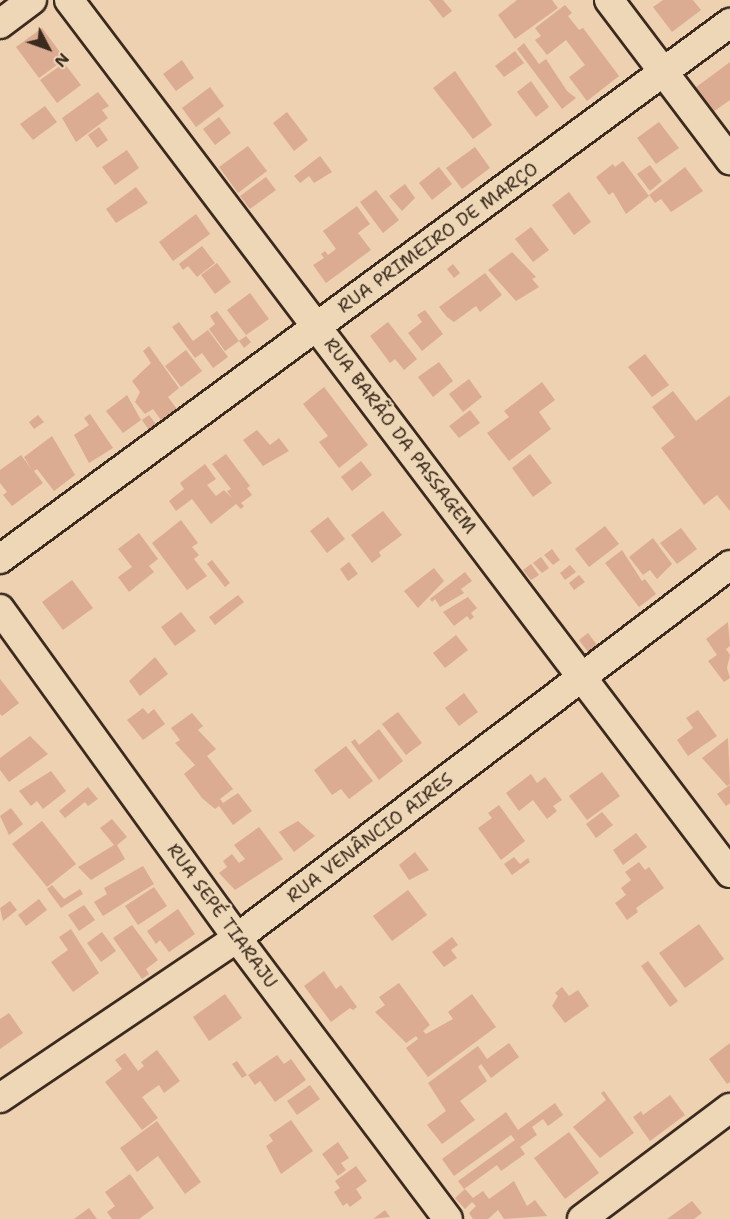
<!DOCTYPE html>
<html>
<head>
<meta charset="utf-8">
<style>
	body { margin:0 }
	#map { position:relative; width:730px; height:1219px; overflow:hidden; background:#edd1b1; font-family:"Shantell Sans",sans-serif }
	div>[style] { position:absolute }
	[style*='--x'] { left:calc(var(--x)*1px); top:calc(var(--y)*1px); width:calc(var(--w)*1px); rotate:calc(var(--a)*1deg) }
	.building>* { inset:0; background:#dbac91 }
	.roads { filter:drop-shadow(2px 0 #3b2a1e) drop-shadow(-2px 0 #3b2a1e) drop-shadow(0 2px #3b2a1e) drop-shadow(0 -2px #3b2a1e) }
	.minor>* { height:28px; margin:-14px; padding:0 14px; transform-origin:14px; border-radius:14px; background:#edd7b6 }
	span { translate:-50% -50%; white-space:nowrap; text-align:center; line-height:1.15; -webkit-text-stroke:4.5px #edd7b6; paint-order:stroke }
	.street-label { font-size:18px; color:#3b2a1e }
	.north { position:absolute; left:18px; top:18px; width:60px; height:60px; -webkit-text-stroke:4px #edd7b6; paint-order:stroke; rotate:131deg; font-size:16px; font-weight:700; line-height:24px; text-align:center; color:#3b2a1e }
	.north::after { content:''; display:block; margin:auto; width:21px; height:27px; background:#3b2a1e; clip-path:polygon(50% 0,100% 100%,50% 72%,0 100%) }
</style>
</head>
<body>
<div id="map">
	<div class="building">
		<div style="clip-path:polygon(429px 0,443px 0,452px 11px,443px 18px)"></div>
		<div style="clip-path:polygon(517px 0,552px 0,558px 8px,515px 39px,498px 15px)"></div>
		<div style="clip-path:polygon(663px 0,693px 0,701px 10px,672px 32px,653px 7px)"></div>
		<div style="clip-path:polygon(565px 5px,572px 13px,568px 16px,579px 30px,583px 28px,619px 76px,587px 101px,569px 77px,585px 65px,566px 40px,547px 55px,535px 40px,541px 36px,535px 28px)"></div>
		<div style="clip-path:polygon(42px 28px,65px 59px,39px 78px,16px 47px)"></div>
		<div style="clip-path:polygon(524px 43px,539px 64px,546px 59px,567px 91px,576px 98px,562px 109px,517px 49px)"></div>
		<div style="clip-path:polygon(515px 51px,524px 63px,504px 77px,495px 66px)"></div>
		<div style="clip-path:polygon(182px 60px,194px 78px,176px 91px,163px 74px)"></div>
		<div style="clip-path:polygon(730px 62px,730px 100px,713px 112px,695px 88px)"></div>
		<div style="clip-path:polygon(64px 63px,81px 85px,57px 103px,40px 80px)"></div>
		<div style="clip-path:polygon(455px 71px,492px 125px,473px 139px,433px 88px)"></div>
		<div style="clip-path:polygon(531px 81px,549px 107px,536px 117px,517px 92px)"></div>
		<div style="clip-path:polygon(210px 87px,224px 106px,196px 127px,182px 108px)"></div>
		<div style="clip-path:polygon(98px 92px,109px 106px,102px 110px,108px 118px,76px 142px,62px 118px)"></div>
		<div style="clip-path:polygon(45px 106px,57px 122px,33px 140px,20px 124px)"></div>
		<div style="clip-path:polygon(287px 112px,308px 140px,294px 151px,273px 123px)"></div>
		<div style="clip-path:polygon(219px 117px,231px 133px,215px 145px,203px 129px)"></div>
		<div style="clip-path:polygon(659px 122px,679px 148px,656px 164px,637px 138px)"></div>
		<div style="clip-path:polygon(99px 127px,108px 140px,97px 148px,88px 135px)"></div>
		<div style="clip-path:polygon(248px 146px,267px 171px,238px 193px,219px 167px)"></div>
		<div style="clip-path:polygon(475px 147px,490px 168px,462px 189px,446px 168px)"></div>
		<div style="clip-path:polygon(127px 150px,139px 168px,115px 185px,102px 167px)"></div>
		<div style="clip-path:polygon(320px 156px,332px 172px,314px 183px,309px 176px,300px 183px,294px 176px)"></div>
		<div style="clip-path:polygon(623px 161px,649px 196px,626px 214px,613px 192px,609px 195px,596px 177px,613px 164px,615px 167px)"></div>
		<div style="clip-path:polygon(650px 165px,662px 181px,650px 191px,637px 174px)"></div>
		<div style="clip-path:polygon(439px 167px,452px 184px,432px 200px,419px 183px)"></div>
		<div style="clip-path:polygon(685px 167px,703px 191px,671px 212px,661px 199px,655px 203px,649px 195px)"></div>
		<div style="clip-path:polygon(266px 177px,276px 190px,250px 209px,240px 196px)"></div>
		<div style="clip-path:polygon(405px 184px,415px 198px,402px 211px,389px 196px)"></div>
		<div style="clip-path:polygon(136px 187px,148px 203px,116px 223px,106px 209px)"></div>
		<div style="clip-path:polygon(376px 190px,399px 220px,383px 233px,360px 202px)"></div>
		<div style="clip-path:polygon(569px 192px,591px 222px,574px 235px,552px 205px)"></div>
		<div style="clip-path:polygon(357px 206px,370px 224px,358px 233px,371px 250px,326px 283px,313px 265px,324px 258px,321px 254px,325px 251px,328px 255px,336px 249px,323px 231px)"></div>
		<div style="clip-path:polygon(196px 214px,210px 234px,173px 261px,159px 242px)"></div>
		<div style="clip-path:polygon(531px 227px,549px 250px,533px 262px,515px 239px)"></div>
		<div style="clip-path:polygon(202px 246px,215px 263px,197px 277px,188px 266px,183px 270px,179px 264px)"></div>
		<div style="clip-path:polygon(512px 252px,536px 277px,532px 279px,539px 287px,516px 301px,488px 270px)"></div>
		<div style="clip-path:polygon(217px 263px,231px 282px,215px 294px,201px 275px)"></div>
		<div style="clip-path:polygon(453px 264px,460px 273px,454px 278px,447px 269px)"></div>
		<div style="clip-path:polygon(485px 273px,502px 295px,480px 312px,476px 306px,454px 322px,447px 317px,439px 307px)"></div>
		<div style="clip-path:polygon(250px 293px,269px 319px,246px 335px,227px 310px)"></div>
		<div style="clip-path:polygon(425px 310px,443px 334px,422px 351px,408px 333px,422px 322px,417px 315px)"></div>
		<div style="clip-path:polygon(217px 311px,239px 341px,225px 351px,209px 329px,215px 324px,210px 316px)"></div>
		<div style="clip-path:polygon(179px 322px,193px 341px,208px 330px,228px 357px,213px 368px,202px 353px,195px 358px,172px 327px)"></div>
		<div style="clip-path:polygon(388px 322px,417px 359px,404px 370px,395px 359px,390px 363px,370px 336px)"></div>
		<div style="clip-path:polygon(246px 336px,251px 342px,244px 348px,239px 341px)"></div>
		<div style="clip-path:polygon(149px 346px,179px 388px,168px 397px,177px 409px,161px 420px,153px 409px,145px 414px,135px 402px,140px 392px,132px 381px,151px 363px,143px 351px)"></div>
		<div style="clip-path:polygon(186px 350px,202px 371px,181px 387px,165px 366px)"></div>
		<div style="clip-path:polygon(645px 354px,669px 385px,652px 397px,628px 367px)"></div>
		<div style="clip-path:polygon(439px 362px,453px 381px,433px 397px,418px 377px)"></div>
		<div style="clip-path:polygon(469px 379px,482px 397px,463px 412px,449px 394px)"></div>
		<div style="clip-path:polygon(542px 382px,555px 400px,539px 412px,551px 429px,509px 461px,487px 433px,509px 417px,504px 411px)"></div>
		<div style="clip-path:polygon(324px 387px,368px 445px,339px 468px,319px 442px,328px 436px,303px 404px)"></div>
		<div style="clip-path:polygon(673px 391px,696px 421px,730px 395px,730px 511px,717px 495px,704px 505px,661px 448px,675px 437px,652px 407px)"></div>
		<div style="clip-path:polygon(127px 395px,141px 420px,123px 433px,106px 411px)"></div>
		<div style="clip-path:polygon(470px 410px,480px 423px,459px 438px,449px 426px)"></div>
		<div style="clip-path:polygon(90px 414px,113px 448px,89px 463px,74px 435px,89px 425px,84px 418px)"></div>
		<div style="clip-path:polygon(38px 415px,44px 422px,34px 429px,29px 422px)"></div>
		<div style="clip-path:polygon(149px 415px,156px 424px,149px 430px,142px 420px)"></div>
		<div style="clip-path:polygon(257px 430px,270px 445px,279px 438px,289px 451px,263px 466px,243px 440px)"></div>
		<div style="clip-path:polygon(52px 436px,75px 475px,54px 491px,37px 469px,34px 471px,43px 483px,12px 506px,3px 495px,7px 492px,0 483px,0 470px,21px 455px,32px 470px,24px 457px)"></div>
		<div style="clip-path:polygon(226px 454px,250px 486px,247px 488px,252px 495px,241px 503px,244px 506px,241px 509px,236px 504px,211px 524px,192px 499px,176px 511px,169px 501px,184px 489px,180px 483px,205px 464px,216px 479px,207px 485px,216px 496px,224px 490px,232px 498px,227px 491px,231px 489px,212px 464px)"></div>
		<div style="clip-path:polygon(530px 454px,552px 483px,533px 497px,512px 468px)"></div>
		<div style="clip-path:polygon(361px 461px,372px 475px,352px 491px,341px 477px)"></div>
		<div style="clip-path:polygon(383px 511px,402px 535px,379px 552px,381px 556px,372px 563px,351px 535px)"></div>
		<div style="clip-path:polygon(328px 517px,345px 539px,327px 553px,310px 531px)"></div>
		<div style="clip-path:polygon(181px 520px,198px 543px,192px 547px,199px 555px,194px 559px,207px 576px,187px 590px,152px 543px)"></div>
		<div style="clip-path:polygon(605px 526px,619px 544px,589px 567px,575px 549px)"></div>
		<div style="clip-path:polygon(681px 528px,697px 549px,677px 564px,660px 543px)"></div>
		<div style="clip-path:polygon(139px 533px,158px 559px,149px 566px,154px 572px,129px 592px,118px 577px,132px 567px,118px 549px)"></div>
		<div style="clip-path:polygon(653px 538px,672px 564px,657px 579px,650px 570px,643px 575px,629px 557px)"></div>
		<div style="clip-path:polygon(552px 549px,560px 560px,553px 565px,544px 555px)"></div>
		<div style="clip-path:polygon(622px 550px,642px 581px,645px 579px,656px 594px,639px 607px,605px 563px)"></div>
		<div style="clip-path:polygon(541px 557px,549px 568px,542px 573px,533px 563px)"></div>
		<div style="clip-path:polygon(212px 560px,230px 583px,225px 587px,207px 564px)"></div>
		<div style="clip-path:polygon(349px 562px,358px 574px,348px 581px,340px 569px)"></div>
		<div style="clip-path:polygon(531px 564px,539px 575px,531px 580px,523px 570px)"></div>
		<div style="clip-path:polygon(570px 565px,576px 572px,565px 580px,560px 573px)"></div>
		<div style="clip-path:polygon(434px 568px,444px 581px,418px 608px,404px 591px)"></div>
		<div style="clip-path:polygon(465px 572px,472px 581px,461px 589px,464px 593px,440px 607px,435px 599px,432px 602px,430px 599px)"></div>
		<div style="clip-path:polygon(579px 575px,585px 582px,574px 590px,569px 583px)"></div>
		<div style="clip-path:polygon(72px 580px,93px 608px,63px 630px,42px 602px)"></div>
		<div style="clip-path:polygon(238px 595px,244px 602px,215px 625px,209px 617px)"></div>
		<div style="clip-path:polygon(468px 597px,477px 608px,471px 613px,474px 617px,470px 620px,467px 616px,454px 626px,443px 612px)"></div>
		<div style="clip-path:polygon(181px 612px,196px 631px,175px 646px,161px 627px)"></div>
		<div style="clip-path:polygon(728px 622px,730px 646px,726px 649px,730px 655px,727px 668px,730px 678px,724px 682px,708px 661px,717px 655px,706px 639px)"></div>
		<div style="clip-path:polygon(588px 633px,597px 645px,588px 652px,579px 640px)"></div>
		<div style="clip-path:polygon(456px 635px,468px 650px,445px 668px,433px 653px)"></div>
		<div style="clip-path:polygon(155px 657px,168px 674px,140px 696px,129px 681px)"></div>
		<div style="clip-path:polygon(0 679px,19px 703px,2px 716px,0 714px)"></div>
		<div style="clip-path:polygon(464px 693px,478px 712px,459px 726px,445px 708px)"></div>
		<div style="clip-path:polygon(143px 708px,148px 714px,154px 709px,165px 724px,143px 740px,127px 720px)"></div>
		<div style="clip-path:polygon(698px 710px,717px 736px,688px 756px,677px 740px,693px 728px,686px 718px)"></div>
		<div style="clip-path:polygon(398px 712px,422px 743px,406px 755px,382px 724px)"></div>
		<div style="clip-path:polygon(192px 713px,203px 726px,198px 730px,216px 749px,207px 756px,233px 789px,220px 799px,223px 803px,238px 793px,252px 811px,233px 825px,219px 806px,215px 809px,202px 798px,184px 774px,195px 765px,175px 743px,180px 740px,171px 728px)"></div>
		<div style="clip-path:polygon(379px 729px,403px 761px,379px 780px,351px 742px,355px 739px,359px 745px)"></div>
		<div style="clip-path:polygon(30px 736px,48px 754px,9px 782px,0 770px,0 758px)"></div>
		<div style="clip-path:polygon(728px 738px,730px 784px,727px 786px,702px 758px)"></div>
		<div style="clip-path:polygon(346px 746px,373px 781px,349px 799px,341px 789px,332px 795px,314px 770px)"></div>
		<div style="clip-path:polygon(51px 771px,66px 791px,43px 809px,37px 801px,31px 806px,19px 791px)"></div>
		<div style="clip-path:polygon(602px 772px,620px 796px,587px 820px,569px 796px)"></div>
		<div style="clip-path:polygon(531px 774px,537px 783px,545px 777px,562px 800px,553px 806px,557px 811px,547px 819px,533px 800px,519px 811px,506px 793px)"></div>
		<div style="clip-path:polygon(730px 785px,730px 803px,726px 806px,717px 794px)"></div>
		<div style="clip-path:polygon(88px 787px,98px 799px,88px 806px,85px 802px,65px 818px,59px 811px)"></div>
		<div style="clip-path:polygon(499px 805px,525px 841px,501px 860px,478px 828px,492px 818px,488px 813px)"></div>
		<div style="clip-path:polygon(11px 808px,23px 824px,9px 835px,0 816px)"></div>
		<div style="clip-path:polygon(602px 812px,613px 825px,596px 838px,586px 824px)"></div>
		<div style="clip-path:polygon(112px 819px,127px 837px,117px 845px,125px 859px,91px 880px,78px 867px,114px 845px,100px 828px)"></div>
		<div style="clip-path:polygon(42px 821px,76px 864px,47px 887px,12px 844px)"></div>
		<div style="clip-path:polygon(298px 821px,315px 836px,294px 852px,279px 832px)"></div>
		<div style="clip-path:polygon(259px 827px,283px 859px,235px 890px,219px 873px,227px 867px,223px 861px,232px 854px,239px 863px,245px 859px,234px 845px)"></div>
		<div style="clip-path:polygon(636px 833px,647px 847px,623px 865px,613px 850px)"></div>
		<div style="clip-path:polygon(415px 852px,429px 870px,409px 880px,399px 865px)"></div>
		<div style="clip-path:polygon(514px 857px,520px 864px,528px 858px,530px 862px,512px 875px,504px 864px)"></div>
		<div style="clip-path:polygon(639px 862px,645px 870px,649px 867px,664px 888px,636px 908px,638px 912px,627px 920px,615px 903px,626px 895px,621px 888px,631px 880px,625px 872px)"></div>
		<div style="clip-path:polygon(143px 866px,154px 884px,103px 916px,94px 902px,107px 894px,104px 888px)"></div>
		<div style="clip-path:polygon(52px 885px,64px 899px,80px 889px,83px 894px,61px 908px,47px 889px)"></div>
		<div style="clip-path:polygon(154px 887px,167px 906px,138px 925px,125px 906px)"></div>
		<div style="clip-path:polygon(408px 890px,427px 915px,392px 941px,373px 916px)"></div>
		<div style="clip-path:polygon(39px 899px,47px 910px,26px 926px,18px 915px)"></div>
		<div style="clip-path:polygon(10px 901px,17px 910px,3px 921px,0 908px)"></div>
		<div style="clip-path:polygon(84px 905px,95px 920px,79px 931px,68px 915px)"></div>
		<div style="clip-path:polygon(178px 909px,195px 934px,169px 952px,160px 940px,156px 944px,147px 931px)"></div>
		<div style="clip-path:polygon(699px 924px,724px 959px,685px 988px,659px 953px)"></div>
		<div style="clip-path:polygon(132px 925px,158px 960px,146px 969px,149px 974px,142px 979px,113px 938px)"></div>
		<div style="clip-path:polygon(71px 929px,99px 973px,73px 992px,51px 962px,68px 950px,59px 937px)"></div>
		<div style="clip-path:polygon(102px 932px,116px 951px,101px 962px,87px 943px)"></div>
		<div style="clip-path:polygon(452px 937px,458px 945px,451px 950px,457px 958px,444px 967px,432px 952px)"></div>
		<div style="clip-path:polygon(648px 961px,678px 1001px,670px 1007px,641px 966px)"></div>
		<div style="clip-path:polygon(324px 971px,336px 989px,341px 985px,357px 1007px,353px 1010px,350px 1008px,331px 1022px,304px 986px)"></div>
		<div style="clip-path:polygon(399px 983px,430px 1025px,423px 1031px,426px 1034px,453px 1019px,448px 1012px,472px 994px,496px 1027px,428px 1077px,406px 1048px,418px 1039px,416px 1036px,406px 1043px,375px 1012px,385px 1005px,379px 997px)"></div>
		<div style="clip-path:polygon(562px 987px,569px 996px,578px 990px,589px 1006px,565px 1023px,552px 1006px,558px 996px,555px 993px)"></div>
		<div style="clip-path:polygon(225px 994px,242px 1018px,209px 1041px,193px 1017px)"></div>
		<div style="clip-path:polygon(9px 1013px,23px 1033px,0 1049px,0 1019px)"></div>
		<div style="clip-path:polygon(509px 1043px,519px 1057px,491px 1078px,481px 1064px,478px 1067px,487px 1081px,460px 1101px,475px 1120px,442px 1144px,427px 1125px,446px 1111px,428px 1083px,478px 1046px,487px 1059px)"></div>
		<div style="clip-path:polygon(730px 1043px,730px 1082px,727px 1084px,709px 1059px)"></div>
		<div style="clip-path:polygon(157px 1050px,180px 1081px,164px 1093px,159px 1085px,142px 1097px,158px 1118px,142px 1130px,105px 1082px,122px 1069px,115px 1060px,125px 1053px,138px 1071px,144px 1066px,141px 1062px)"></div>
		<div style="clip-path:polygon(277px 1055px,284px 1064px,291px 1059px,306px 1080px,275px 1102px,260px 1081px,255px 1085px,248px 1075px)"></div>
		<div style="clip-path:polygon(237px 1061px,247px 1075px,242px 1078px,232px 1064px)"></div>
		<div style="clip-path:polygon(310px 1085px,320px 1099px,297px 1115px,287px 1101px)"></div>
		<div style="clip-path:polygon(604px 1091px,634px 1133px,600px 1158px,573px 1127px,606px 1100px,601px 1093px)"></div>
		<div style="clip-path:polygon(670px 1095px,685px 1115px,650px 1141px,633px 1117px,641px 1111px,643px 1115px)"></div>
		<div style="clip-path:polygon(555px 1103px,563px 1115px,548px 1126px,543px 1119px,532px 1127px,537px 1135px,520px 1147px,525px 1154px,501px 1171px,497px 1165px,464px 1189px,458px 1181px,515px 1140px,511px 1135px,454px 1176px,442px 1159px,506px 1112px,518px 1130px)"></div>
		<div style="clip-path:polygon(291px 1120px,313px 1151px,281px 1174px,266px 1146px,273px 1141px,269px 1135px)"></div>
		<div style="clip-path:polygon(157px 1121px,201px 1182px,185px 1194px,158px 1156px,137px 1172px,120px 1148px)"></div>
		<div style="clip-path:polygon(569px 1132px,599px 1173px,565px 1199px,534px 1158px)"></div>
		<div style="clip-path:polygon(338px 1142px,349px 1158px,341px 1163px,346px 1170px,338px 1176px,322px 1154px)"></div>
		<div style="clip-path:polygon(356px 1166px,367px 1181px,356px 1189px,362px 1198px,350px 1207px,347px 1203px,343px 1206px,334px 1192px,340px 1188px,335px 1181px)"></div>
		<div style="clip-path:polygon(130px 1174px,154px 1208px,139px 1219px,112px 1219px,107px 1212px,115px 1206px,105px 1192px)"></div>
		<div style="clip-path:polygon(514px 1181px,527px 1206px,535px 1200px,547px 1216px,504px 1219px,498px 1210px,488px 1219px,473px 1219px,469px 1213px,476px 1206px,472px 1202px,465px 1209px,455px 1198px,465px 1189px,473px 1198px,483px 1191px,489px 1199px)"></div>
		<div style="clip-path:polygon(692px 1201px,702px 1213px,694px 1219px,667px 1219px)"></div>
		<div style="clip-path:polygon(89px 1208px,97px 1219px,74px 1219px)"></div>
		<div style="clip-path:polygon(385px 1210px,390px 1217px,373px 1219px)"></div>
	</div>
	<div class="roads">
		<div class="minor">
			<div style="--x:69;--y:0;--w:1095;--a:52.87"></div>
			<div style="--x:609;--y:0;--w:201;--a:52.9"></div>
			<div style="--x:0;--y:24;--w:40;--a:-37"></div>
			<div style="--x:0;--y:559;--w:906;--a:-36.29"></div>
			<div style="--x:0;--y:609;--w:405;--a:54.2"></div>
			<div style="--x:237;--y:938;--w:351;--a:53.1"></div>
			<div style="--x:0;--y:1098;--w:286;--a:-34"></div>
			<div style="--x:237;--y:938;--w:618;--a:-37.11"></div>
			<div style="--x:582;--y:1219;--w:185;--a:-36.9"></div>
		</div>
	</div>
	<div class="street-label">
		<span style="left:438px;top:238px;rotate:-36deg">RUA PRIMEIRO DE MARÇO</span>
		<span style="left:400px;top:436px;rotate:53deg">RUA BARÃO DA PASSAGEM</span>
		<span style="left:370px;top:838px;rotate:-37deg">RUA VENÂNCIO AIRES</span>
		<span style="left:222px;top:916px;rotate:54deg">RUA SEPÉ TIARAJU</span>
	</div>
	<div class="north">N</div>
</div>
</body>
</html>
